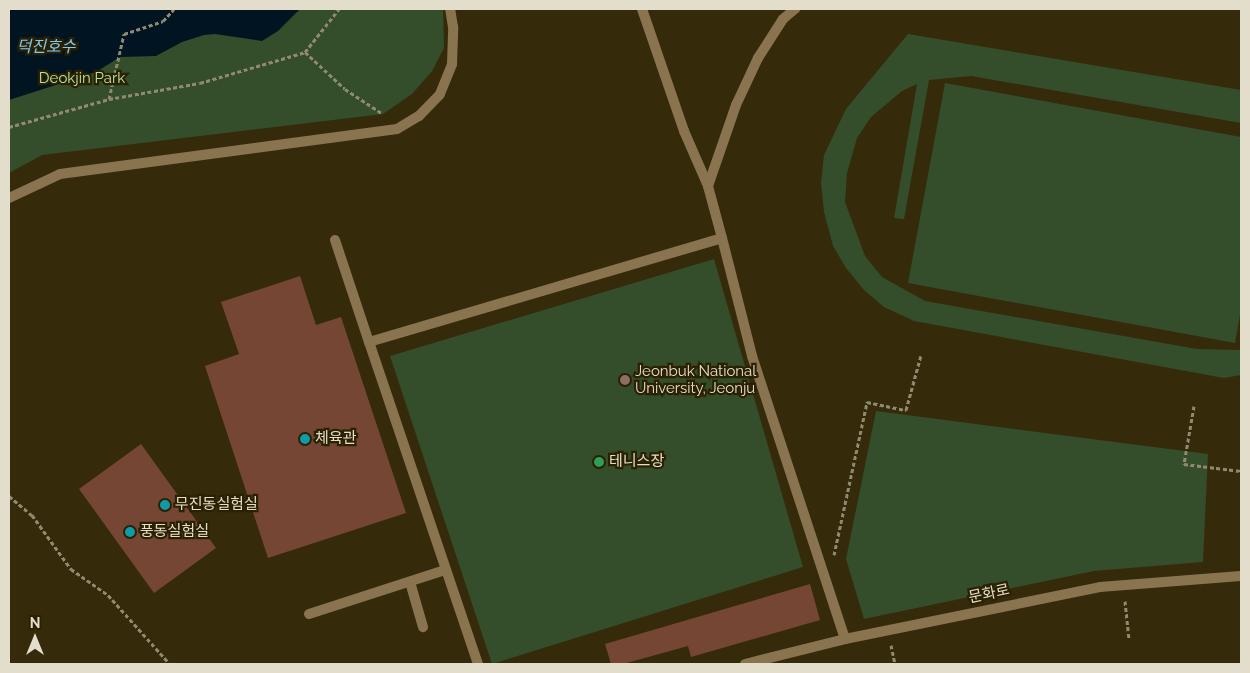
<!DOCTYPE html>
<html>
<head>
<meta charset="utf-8">
<style>
	body { margin:0 }
	#map { position:relative; width:1250px; height:673px; overflow:hidden; background:#352b0b; font-family:Raleway,"Noto Sans KR",sans-serif }
	div>[style] { position:absolute }
	[style*='--x'] { left:calc(var(--x)*1px); top:calc(var(--y)*1px); width:calc(var(--w)*1px); rotate:calc(var(--a)*1deg) }
	.green>* { inset:0; background:#344d2b }
	.water>* { inset:0; background:#001421 }
	.building>* { inset:0; background:#744633 }
	.path>* { height:3px; margin-top:-1.5px; transform-origin:0; background:repeating-linear-gradient(90deg,#918971 0 4px,transparent 0 6.5px) }
	.lane>* { height:10px; margin:-5px; padding:0 5px; transform-origin:5px; border-radius:5px; background:#8a7450 }
	.street>* { height:10px; margin:-5px; padding:0 5px; transform-origin:5px; border-radius:5px; background:#8a7450 }
	.dots>* { width:14px; height:14px; translate:-50% -50%; box-sizing:border-box; border:2px solid #2b2102; border-radius:50% }
	span { translate:-50% -50%; white-space:nowrap; text-align:center; line-height:1.15; -webkit-text-stroke:4.5px #2b2102; paint-order:stroke }
	.park-label { font-size:15px; color:#b4e4a3 }
	.poi-label { font-size:15px; color:#e3ddcc }
	.left { translate:0 -50%; text-align:left }
	.street-label { font-size:15px; color:#e3ddcc }
	.water-label { font-size:16px; color:#7dcbf8; font-style:italic }
	.frame { position:absolute; inset:0; border:10px solid #e3ddcc; pointer-events:none }
	.north { position:absolute; left:10px; top:613px; width:50px; height:50px; -webkit-text-stroke:4px #2b2102; paint-order:stroke; rotate:0deg; font-size:14px; font-weight:700; line-height:20px; text-align:center; color:#e3ddcc }
	.north::after { content:''; display:block; margin:auto; width:18px; height:22px; background:#e3ddcc; clip-path:polygon(50% 0,100% 100%,50% 72%,0 100%) }
</style>
</head>
<body>
<div id="map">
	<div class="green">
		<div style="clip-path:polygon(9px 9px,443px 9px,444px 48px,432px 71px,412px 94px,383px 114px,42px 155px,9px 173px)"></div>
		<div style="clip-path:polygon(908px 34px,1241px 90px,1241px 123px,971px 76px,929px 80px,904px 219px,894px 218px,917px 84px,902px 91px,871px 117px,857px 138px,847px 173px,845px 202px,865px 256px,882px 277px,925px 301px,1197px 349px,1241px 350px,1241px 375px,1224px 378px,914px 321px,884px 307px,864px 290px,846px 268px,833px 246px,824px 212px,821px 183px,824px 155px,846px 109px)"></div>
		<div style="clip-path:polygon(945px 83px,1241px 137px,1241px 309px,1235px 343px,908px 283px)"></div>
		<div style="clip-path:polygon(714px 259px,803px 567px,492px 664px,390px 356px)"></div>
		<div style="clip-path:polygon(876px 411px,1208px 454px,1203px 562px,1094px 571px,864px 619px,846px 559px)"></div>
	</div>
	<div class="water">
		<div style="clip-path:polygon(9px 9px,300px 9px,278px 31px,262px 41px,215px 34px,204px 35px,182px 42px,156px 56px,120px 57px,96px 72px,9px 100px)"></div>
	</div>
	<div class="building">
		<div style="clip-path:polygon(300px 276px,316px 325px,341px 317px,406px 513px,268px 558px,205px 366px,239px 354px,221px 302px)"></div>
		<div style="clip-path:polygon(141px 444px,216px 548px,154px 593px,79px 489px)"></div>
		<div style="clip-path:polygon(810px 584px,820px 620px,691px 657px,688px 646px,623px 664px,611px 664px,605px 644px)"></div>
	</div>
	<div class="path">
		<div style="--x:305;--y:52;--w:54;--a:42.8"></div>
		<div style="--x:345;--y:89;--w:45;--a:33.3"></div>
		<div style="--x:109;--y:99;--w:92;--a:-10"></div>
		<div style="--x:200;--y:83;--w:109;--a:-16.4"></div>
		<div style="--x:305;--y:52;--w:55;--a:-51.7"></div>
		<div style="--x:9;--y:127;--w:104;--a:-15.6"></div>
		<div style="--x:109;--y:99;--w:67;--a:-77"></div>
		<div style="--x:124;--y:34;--w:41;--a:-18.4"></div>
		<div style="--x:163;--y:21;--w:16;--a:-47"></div>
		<div style="--x:1194;--y:406;--w:59;--a:99.8"></div>
		<div style="--x:1184;--y:464;--w:57;--a:7"></div>
		<div style="--x:9;--y:496;--w:30;--a:40"></div>
		<div style="--x:32;--y:515;--w:67;--a:54.2"></div>
		<div style="--x:71;--y:569;--w:45;--a:35.1"></div>
		<div style="--x:108;--y:595;--w:93;--a:48.1"></div>
		<div style="--x:834;--y:555;--w:157;--a:-77.8"></div>
		<div style="--x:867;--y:402;--w:40;--a:12"></div>
		<div style="--x:906;--y:410;--w:57;--a:-74.7"></div>
		<div style="--x:1125;--y:601;--w:37;--a:84"></div>
		<div style="--x:891;--y:645;--w:19;--a:78"></div>
		<div style="--x:1132;--y:663;--w:1;--a:90"></div>
	</div>
	<div class="lane">
		<div style="--x:642;--y:9;--w:129;--a:71"></div>
		<div style="--x:684;--y:131;--w:60;--a:66.4"></div>
		<div style="--x:722;--y:238;--w:122;--a:75.7"></div>
		<div style="--x:752;--y:356;--w:298;--a:71.8"></div>
		<div style="--x:335;--y:240;--w:108;--a:71.6"></div>
		<div style="--x:410;--y:582;--w:47;--a:73.9"></div>
		<div style="--x:309;--y:614;--w:143;--a:-17.9"></div>
		<div style="--x:478;--y:664;--w:340;--a:-108.7"></div>
		<div style="--x:369;--y:342;--w:368;--a:-16.4"></div>
		<div style="--x:722;--y:238;--w:54;--a:-105.1"></div>
		<div style="--x:708;--y:186;--w:86;--a:-70.9"></div>
		<div style="--x:736;--y:105;--w:52;--a:-64.9"></div>
		<div style="--x:758;--y:58;--w:46;--a:-57.3"></div>
		<div style="--x:783;--y:19;--w:16;--a:-40"></div>
		<div style="--x:745;--y:664;--w:103;--a:-14"></div>
		<div style="--x:845;--y:639;--w:260;--a:-11.5"></div>
		<div style="--x:1100;--y:587;--w:141;--a:-4.5"></div>
	</div>
	<div class="street">
		<div style="--x:9;--y:198;--w:56;--a:-25.2"></div>
		<div style="--x:60;--y:174;--w:340;--a:-7.6"></div>
		<div style="--x:397;--y:129;--w:26;--a:-31"></div>
		<div style="--x:419;--y:116;--w:30;--a:-46"></div>
		<div style="--x:440;--y:94;--w:32;--a:-68"></div>
		<div style="--x:452;--y:64;--w:37;--a:-88"></div>
		<div style="--x:453;--y:27;--w:18;--a:-99"></div>
	</div>
	<div class="dots">
		<div style="left:625px;top:380px;background:#8d6e63"></div>
		<div style="left:305px;top:439px;background:#0f9aa8"></div>
		<div style="left:599px;top:462px;background:#2e9e5b"></div>
		<div style="left:165px;top:505px;background:#0f9aa8"></div>
		<div style="left:130px;top:532px;background:#0f9aa8"></div>
	</div>
	<div class="park-label">
		<span style="left:82px;top:79px">Deokjin Park</span>
	</div>
	<div class="poi-label">
		<span class="left" style="left:635px;top:380px">Jeonbuk National<br>University, Jeonju</span>
		<span class="left" style="left:315px;top:439px">체육관</span>
		<span class="left" style="left:609px;top:462px">테니스장</span>
		<span class="left" style="left:175px;top:505px">무진동실험실</span>
		<span class="left" style="left:140px;top:532px">풍동실험실</span>
	</div>
	<div class="street-label">
		<span style="left:989px;top:594px;rotate:-12deg">문화로</span>
	</div>
	<div class="water-label">
		<span style="left:46px;top:47px">덕진호수</span>
	</div>
	<div class="frame"></div>
	<div class="north">N</div>
</div>
</body>
</html>
